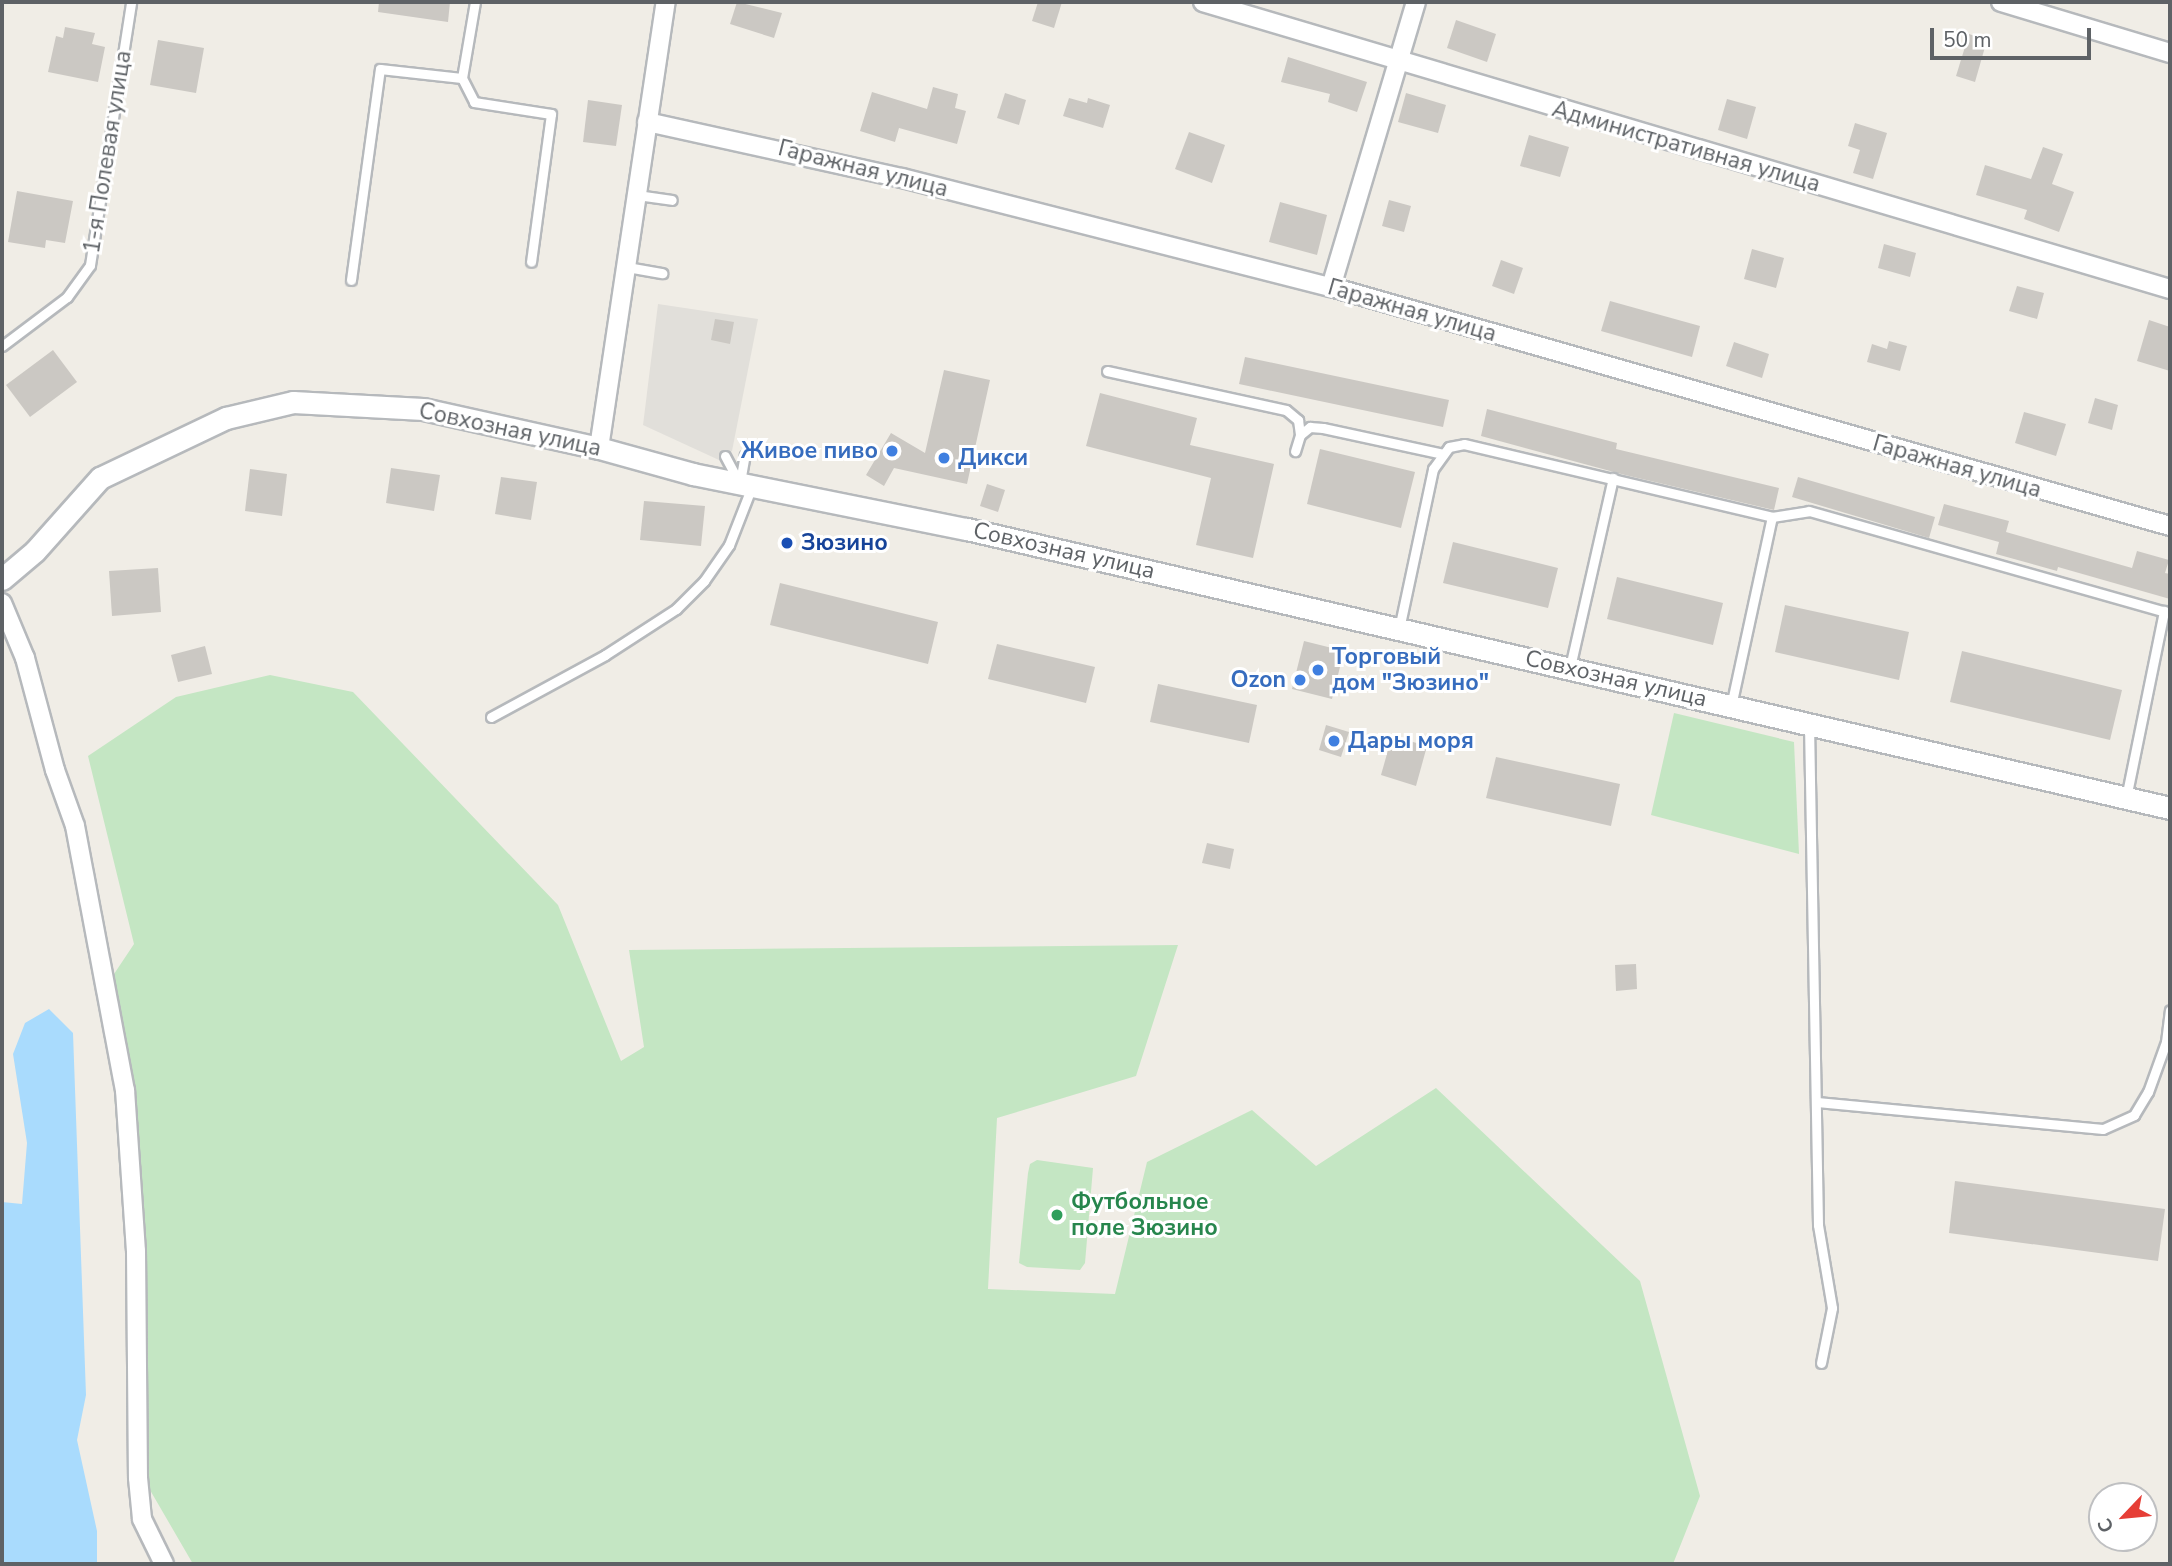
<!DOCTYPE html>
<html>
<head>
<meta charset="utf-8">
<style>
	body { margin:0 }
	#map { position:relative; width:2172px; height:1566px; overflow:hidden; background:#f0ede6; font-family:"Nunito Sans",sans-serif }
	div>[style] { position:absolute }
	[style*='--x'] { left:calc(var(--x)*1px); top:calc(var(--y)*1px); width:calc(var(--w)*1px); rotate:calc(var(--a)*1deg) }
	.industrial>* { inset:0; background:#e1dfda }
	.green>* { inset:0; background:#c4e6c3 }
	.water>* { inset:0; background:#a9dbfd }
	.building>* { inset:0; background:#cbc8c3 }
	.roads { filter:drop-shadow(2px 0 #b6b9bc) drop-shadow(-2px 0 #b6b9bc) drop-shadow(0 2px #b6b9bc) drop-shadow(0 -2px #b6b9bc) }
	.service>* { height:9px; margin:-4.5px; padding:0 4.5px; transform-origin:4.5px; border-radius:4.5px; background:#fff }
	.minor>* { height:18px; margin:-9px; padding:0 9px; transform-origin:9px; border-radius:9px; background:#fff }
	.tertiary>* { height:21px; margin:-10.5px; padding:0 10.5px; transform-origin:10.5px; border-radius:10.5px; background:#fff }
	.dots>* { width:19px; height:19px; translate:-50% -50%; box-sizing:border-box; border:4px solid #fff; border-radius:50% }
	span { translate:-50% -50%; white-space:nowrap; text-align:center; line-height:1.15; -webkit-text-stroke:6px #fff; paint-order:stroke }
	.street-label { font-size:23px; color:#5e6266 }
	.shop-label { font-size:23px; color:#366cbe; font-weight:700 }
	.right { translate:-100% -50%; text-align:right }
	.left { translate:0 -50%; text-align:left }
	.transit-label { font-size:23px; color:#164399; font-weight:700 }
	.leisure-label { font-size:23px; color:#27864d; font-weight:700 }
	.frame { position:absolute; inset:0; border:4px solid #5e6266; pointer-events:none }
	.north { position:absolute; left:2088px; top:1482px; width:70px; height:70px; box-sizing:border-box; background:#fff; border:2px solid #bfc0c2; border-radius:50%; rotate:244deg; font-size:19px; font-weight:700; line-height:28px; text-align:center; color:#5e6266 }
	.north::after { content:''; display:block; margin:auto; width:24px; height:32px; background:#e63e36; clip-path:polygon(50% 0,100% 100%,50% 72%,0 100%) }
	.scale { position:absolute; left:1930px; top:28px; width:161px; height:32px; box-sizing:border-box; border:4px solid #5e6266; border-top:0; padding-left:9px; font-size:21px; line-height:24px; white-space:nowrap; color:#5e6266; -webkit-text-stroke:5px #fff; paint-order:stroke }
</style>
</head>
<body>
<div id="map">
	<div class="industrial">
		<div style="clip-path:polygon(658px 304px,758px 319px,732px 451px,719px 460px,643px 425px)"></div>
	</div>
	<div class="green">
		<div style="clip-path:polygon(270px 675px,353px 692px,558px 905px,621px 1061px,644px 1047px,629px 950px,1178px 945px,1136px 1076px,997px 1118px,988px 1289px,1115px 1294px,1147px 1162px,1252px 1110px,1316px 1166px,1436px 1088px,1640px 1281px,1700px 1496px,1673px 1564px,193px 1564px,143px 1478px,106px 986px,134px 944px,88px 756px,176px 697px)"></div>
		<div style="clip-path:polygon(1674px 713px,1794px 742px,1799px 854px,1651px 815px)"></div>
		<div style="clip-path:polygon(1037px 1160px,1093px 1168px,1085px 1263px,1080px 1270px,1027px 1267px,1019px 1263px,1028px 1173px,1030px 1164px)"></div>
	</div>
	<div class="water">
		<div style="clip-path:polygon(49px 1009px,73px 1033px,86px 1395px,77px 1440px,97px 1531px,97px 1564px,2px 1564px,2px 1202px,22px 1204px,27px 1143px,13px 1054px,25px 1023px)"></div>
	</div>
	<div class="building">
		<div style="clip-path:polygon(379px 2px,450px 2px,448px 22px,378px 12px)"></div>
		<div style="clip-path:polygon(737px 2px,782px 13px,774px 38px,730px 24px)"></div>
		<div style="clip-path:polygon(1038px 2px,1062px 2px,1054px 28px,1032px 21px)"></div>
		<div style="clip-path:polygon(1456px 20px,1496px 34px,1487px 62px,1447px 48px)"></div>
		<div style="clip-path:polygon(65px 27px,95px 33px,92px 44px,105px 47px,98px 82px,48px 72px,56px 36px,63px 38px)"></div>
		<div style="clip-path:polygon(1969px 34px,1987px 40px,1975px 82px,1956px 76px)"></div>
		<div style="clip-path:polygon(158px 40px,204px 48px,196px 93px,150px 85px)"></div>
		<div style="clip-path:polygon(1288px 57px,1367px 82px,1357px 112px,1328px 102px,1330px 94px,1281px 82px)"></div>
		<div style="clip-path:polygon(933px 87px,958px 94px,955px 108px,966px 111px,957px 144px,899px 128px,895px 142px,860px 131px,872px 92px,927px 109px)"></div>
		<div style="clip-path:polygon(1005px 93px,1026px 100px,1019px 125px,997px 118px)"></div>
		<div style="clip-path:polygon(1406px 93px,1446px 105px,1438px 133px,1398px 122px)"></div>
		<div style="clip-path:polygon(1069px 98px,1087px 103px,1088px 98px,1110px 105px,1103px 128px,1063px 116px)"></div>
		<div style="clip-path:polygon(1727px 99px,1756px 107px,1747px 139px,1718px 130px)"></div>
		<div style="clip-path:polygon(588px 100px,622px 105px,616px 146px,583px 142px)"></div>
		<div style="clip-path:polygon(1855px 123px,1887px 133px,1873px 179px,1853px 173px,1860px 150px,1848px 146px)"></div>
		<div style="clip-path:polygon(1189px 132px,1225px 145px,1212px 183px,1175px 169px)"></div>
		<div style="clip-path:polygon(1529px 135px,1569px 147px,1560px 177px,1520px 166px)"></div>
		<div style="clip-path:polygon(2043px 147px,2063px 154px,2052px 184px,2074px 192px,2059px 232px,2024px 219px,2027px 210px,1976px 195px,1985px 165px,2031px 179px)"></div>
		<div style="clip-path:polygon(17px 191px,73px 201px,65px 243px,46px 240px,45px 248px,8px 242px)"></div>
		<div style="clip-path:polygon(1389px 200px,1411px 206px,1404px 232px,1382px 226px)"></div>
		<div style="clip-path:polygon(1280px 202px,1327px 215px,1317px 255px,1269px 242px)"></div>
		<div style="clip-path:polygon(1884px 244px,1916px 253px,1910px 277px,1878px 268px)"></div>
		<div style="clip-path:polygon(1752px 249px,1784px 258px,1776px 288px,1744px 279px)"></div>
		<div style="clip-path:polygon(1501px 260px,1523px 268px,1514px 294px,1492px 286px)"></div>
		<div style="clip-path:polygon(2017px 286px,2044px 293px,2037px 319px,2009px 311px)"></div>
		<div style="clip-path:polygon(1610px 301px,1700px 326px,1692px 357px,1601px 331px)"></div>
		<div style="clip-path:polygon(715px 319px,734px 322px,730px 344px,711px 340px)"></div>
		<div style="clip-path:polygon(2149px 320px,2170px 327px,2170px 371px,2137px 361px)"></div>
		<div style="clip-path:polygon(1889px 341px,1907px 346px,1900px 371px,1867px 362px,1872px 344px,1887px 349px)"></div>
		<div style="clip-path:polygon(1734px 342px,1769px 354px,1762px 378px,1726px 366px)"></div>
		<div style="clip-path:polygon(53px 350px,77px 382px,30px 417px,6px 385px)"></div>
		<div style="clip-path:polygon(1245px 357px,1449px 400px,1443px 427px,1239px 384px)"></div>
		<div style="clip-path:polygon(944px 370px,990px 380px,967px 484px,894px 468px,884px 486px,866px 475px,891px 433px,925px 453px)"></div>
		<div style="clip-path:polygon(1100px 393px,1197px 418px,1190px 445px,1274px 464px,1253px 558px,1196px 545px,1211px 478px,1086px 446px)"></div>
		<div style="clip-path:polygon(2095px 398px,2118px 405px,2112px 430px,2088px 423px)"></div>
		<div style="clip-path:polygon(1487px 409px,1617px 443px,1616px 449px,1779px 488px,1774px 510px,1625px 475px,1481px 436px)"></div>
		<div style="clip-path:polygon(2024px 412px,2066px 424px,2056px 456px,2015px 443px)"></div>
		<div style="clip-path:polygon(1320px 449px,1415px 472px,1401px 528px,1307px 504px)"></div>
		<div style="clip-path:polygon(391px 468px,440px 475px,434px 511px,386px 503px)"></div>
		<div style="clip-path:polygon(250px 469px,287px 474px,282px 516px,245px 511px)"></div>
		<div style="clip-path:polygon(501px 477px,537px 482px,531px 520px,495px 514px)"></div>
		<div style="clip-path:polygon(1798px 477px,1935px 517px,1929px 538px,1792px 497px)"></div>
		<div style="clip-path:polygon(987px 484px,1005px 490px,998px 512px,980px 506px)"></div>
		<div style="clip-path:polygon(644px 501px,705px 506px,701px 546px,640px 540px)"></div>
		<div style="clip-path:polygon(1944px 504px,2009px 521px,2006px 532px,2132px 568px,2137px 551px,2169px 560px,2165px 573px,2170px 574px,2170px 599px,2058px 567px,2057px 571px,1996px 554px,1999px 542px,1938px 525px)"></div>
		<div style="clip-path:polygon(1453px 542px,1558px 568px,1548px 608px,1443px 583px)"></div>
		<div style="clip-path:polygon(158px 568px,161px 612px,112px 616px,109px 571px)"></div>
		<div style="clip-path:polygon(1617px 577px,1723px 603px,1713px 645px,1607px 619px)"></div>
		<div style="clip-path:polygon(780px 583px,938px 622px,928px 664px,770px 625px)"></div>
		<div style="clip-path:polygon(1785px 605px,1909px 632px,1899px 680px,1775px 652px)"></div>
		<div style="clip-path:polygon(1304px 641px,1344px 651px,1332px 699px,1292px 689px)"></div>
		<div style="clip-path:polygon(997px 644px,1095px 667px,1086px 703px,988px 679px)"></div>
		<div style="clip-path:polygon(205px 646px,212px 674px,178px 682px,171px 655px)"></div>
		<div style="clip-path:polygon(1962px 651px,2122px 690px,2110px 740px,1950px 702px)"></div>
		<div style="clip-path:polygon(1158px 684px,1257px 705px,1249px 743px,1150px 722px)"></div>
		<div style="clip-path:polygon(1326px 725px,1349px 732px,1341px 757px,1319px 750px)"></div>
		<div style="clip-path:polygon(1392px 736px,1427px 746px,1416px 786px,1381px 775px)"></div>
		<div style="clip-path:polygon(1496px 757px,1620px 784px,1611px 826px,1486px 798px)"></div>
		<div style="clip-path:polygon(1207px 843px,1234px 849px,1230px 869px,1202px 863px)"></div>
		<div style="clip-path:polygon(1636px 964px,1637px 989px,1616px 991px,1615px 965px)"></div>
		<div style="clip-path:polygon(1955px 1181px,2165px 1209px,2158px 1261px,1949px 1233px)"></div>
	</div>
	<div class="roads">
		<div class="service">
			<div style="--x:462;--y:78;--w:27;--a:63"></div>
			<div style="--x:474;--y:102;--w:78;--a:8.9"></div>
			<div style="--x:551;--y:114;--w:149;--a:97.7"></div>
			<div style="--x:637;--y:195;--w:35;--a:8"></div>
			<div style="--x:627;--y:267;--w:36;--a:10"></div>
			<div style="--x:351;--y:280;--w:213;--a:-82.2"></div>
			<div style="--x:380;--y:69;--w:82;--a:6.3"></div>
			<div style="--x:462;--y:78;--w:77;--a:-80.3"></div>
			<div style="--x:2;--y:346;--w:81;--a:-37"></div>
			<div style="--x:67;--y:297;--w:39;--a:-54"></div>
			<div style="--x:90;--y:265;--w:266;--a:-81.1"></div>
			<div style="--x:1107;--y:371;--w:183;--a:12.3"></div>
			<div style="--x:1286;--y:410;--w:16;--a:40"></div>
			<div style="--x:1298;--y:420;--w:15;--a:82"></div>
			<div style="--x:1300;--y:435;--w:17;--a:107"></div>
			<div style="--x:1300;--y:435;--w:13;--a:-39"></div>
			<div style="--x:1310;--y:427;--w:13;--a:4"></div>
			<div style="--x:1323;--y:428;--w:123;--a:12.2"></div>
			<div style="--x:725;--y:456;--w:30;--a:62"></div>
			<div style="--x:740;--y:482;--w:27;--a:-80"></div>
			<div style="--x:1399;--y:629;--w:164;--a:-78"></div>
			<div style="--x:1433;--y:469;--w:27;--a:-54"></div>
			<div style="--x:1449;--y:447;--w:15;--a:-11"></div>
			<div style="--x:1464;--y:444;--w:317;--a:13.3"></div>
			<div style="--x:1772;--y:517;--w:37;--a:-9"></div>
			<div style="--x:1809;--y:511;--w:375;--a:15.8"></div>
			<div style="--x:1570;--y:667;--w:194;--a:-77.2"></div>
			<div style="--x:1731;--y:706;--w:193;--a:-77.8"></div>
			<div style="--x:491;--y:717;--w:130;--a:-28.5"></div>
			<div style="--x:605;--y:655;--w:85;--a:-32.9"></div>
			<div style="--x:676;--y:609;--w:40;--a:-45"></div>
			<div style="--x:704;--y:581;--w:44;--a:-55.2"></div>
			<div style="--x:729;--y:545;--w:63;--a:-68.7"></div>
			<div style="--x:1809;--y:724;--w:501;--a:88.97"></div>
			<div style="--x:1818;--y:1225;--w:84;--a:80.4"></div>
			<div style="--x:1832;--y:1308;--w:56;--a:101.3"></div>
			<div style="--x:2126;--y:798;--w:191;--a:-78.5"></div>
			<div style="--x:1817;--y:1102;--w:287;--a:5.4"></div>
			<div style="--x:2103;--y:1129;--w:34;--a:-24"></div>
			<div style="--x:2134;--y:1115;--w:27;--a:-59"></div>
			<div style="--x:2148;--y:1092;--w:53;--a:-70.2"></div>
			<div style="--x:2166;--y:1042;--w:32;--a:-83"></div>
		</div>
		<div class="minor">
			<div style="--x:1203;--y:2;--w:1009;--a:16.53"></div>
			<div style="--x:2001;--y:2;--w:177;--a:16.8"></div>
			<div style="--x:647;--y:122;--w:261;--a:12.4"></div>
			<div style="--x:902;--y:178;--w:443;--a:14.3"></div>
			<div style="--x:1331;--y:287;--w:872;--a:15.9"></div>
			<div style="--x:1331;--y:287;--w:297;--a:-73.4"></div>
			<div style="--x:599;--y:448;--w:451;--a:-81.5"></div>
			<div style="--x:2;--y:603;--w:60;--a:67.3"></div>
			<div style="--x:25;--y:658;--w:116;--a:75"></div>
			<div style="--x:55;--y:770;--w:59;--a:70.3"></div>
			<div style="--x:75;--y:826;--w:269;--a:79.3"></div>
			<div style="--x:125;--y:1090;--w:161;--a:86.1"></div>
			<div style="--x:136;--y:1251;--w:227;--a:89.5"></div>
			<div style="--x:138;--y:1478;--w:41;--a:84.4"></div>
			<div style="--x:142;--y:1519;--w:50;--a:63.9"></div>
		</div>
		<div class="tertiary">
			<div style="--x:2;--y:579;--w:43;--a:-40.3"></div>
			<div style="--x:35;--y:551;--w:98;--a:-48.3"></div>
			<div style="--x:100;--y:478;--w:140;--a:-25.5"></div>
			<div style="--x:226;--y:418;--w:69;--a:-13.4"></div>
			<div style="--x:293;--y:402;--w:130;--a:3.1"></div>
			<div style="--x:423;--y:409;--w:180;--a:12.5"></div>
			<div style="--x:599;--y:448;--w:98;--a:15.5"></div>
			<div style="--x:693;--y:474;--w:279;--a:11.4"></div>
			<div style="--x:967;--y:529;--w:1235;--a:13.06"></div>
		</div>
	</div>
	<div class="dots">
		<div style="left:892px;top:451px;background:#3f7fe0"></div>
		<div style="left:944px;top:458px;background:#3f7fe0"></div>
		<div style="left:787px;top:543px;background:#1a4fb4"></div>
		<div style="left:1318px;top:670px;background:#3f7fe0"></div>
		<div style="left:1300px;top:680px;background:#3f7fe0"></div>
		<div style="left:1334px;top:741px;background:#3f7fe0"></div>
		<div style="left:1057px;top:1215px;background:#2e9e5b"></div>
	</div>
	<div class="street-label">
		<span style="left:1686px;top:147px;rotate:16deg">Административная улица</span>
		<span style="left:108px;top:152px;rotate:-81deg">1-я Полевая улица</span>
		<span style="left:863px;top:169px;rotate:14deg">Гаражная улица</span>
		<span style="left:1412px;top:311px;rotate:16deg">Гаражная улица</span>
		<span style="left:510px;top:430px;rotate:12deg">Совхозная улица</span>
		<span style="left:1957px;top:467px;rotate:16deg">Гаражная улица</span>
		<span style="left:1064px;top:551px;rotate:13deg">Совхозная улица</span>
		<span style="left:1616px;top:679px;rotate:13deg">Совхозная улица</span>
	</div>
	<div class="shop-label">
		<span class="right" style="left:878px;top:451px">Живое пиво</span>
		<span class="left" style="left:958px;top:458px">Дикси</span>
		<span class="left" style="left:1332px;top:670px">Торговый<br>дом "Зюзино"</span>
		<span class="right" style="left:1286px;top:680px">Ozon</span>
		<span class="left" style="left:1348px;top:741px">Дары моря</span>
	</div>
	<div class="transit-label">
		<span class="left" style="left:801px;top:543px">Зюзино</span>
	</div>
	<div class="leisure-label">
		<span class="left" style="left:1071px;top:1215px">Футбольное<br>поле Зюзино</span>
	</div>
	<div class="frame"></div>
	<div class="north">С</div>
	<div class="scale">50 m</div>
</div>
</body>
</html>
